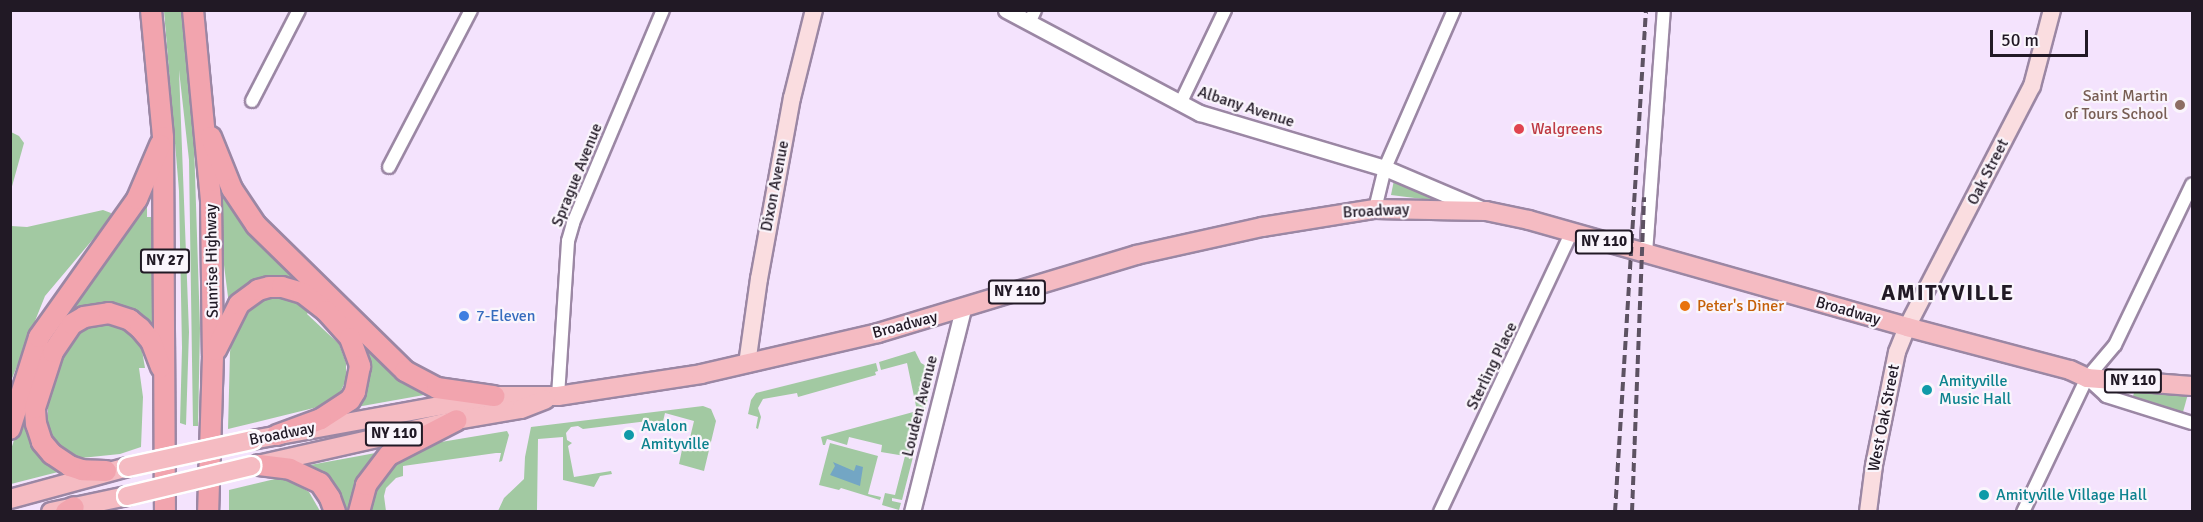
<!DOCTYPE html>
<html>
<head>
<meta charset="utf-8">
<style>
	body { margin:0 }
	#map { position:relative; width:2203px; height:522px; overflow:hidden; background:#f4e3fd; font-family:Signika,sans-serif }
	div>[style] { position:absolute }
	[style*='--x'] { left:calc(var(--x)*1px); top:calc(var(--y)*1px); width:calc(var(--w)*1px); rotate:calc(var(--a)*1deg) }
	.green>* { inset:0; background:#a2c9a2 }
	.water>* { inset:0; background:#73a6c4 }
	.roads { filter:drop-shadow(2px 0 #9b87a4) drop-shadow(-2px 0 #9b87a4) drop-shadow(0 2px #9b87a4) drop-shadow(0 -2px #9b87a4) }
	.minor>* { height:12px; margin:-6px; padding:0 6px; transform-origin:6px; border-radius:6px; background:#fff }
	.tertiary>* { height:15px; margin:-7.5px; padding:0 7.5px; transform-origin:7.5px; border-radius:7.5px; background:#fff }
	.secondary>* { height:16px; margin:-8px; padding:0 8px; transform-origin:8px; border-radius:8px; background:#fadde0 }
	.primary>* { height:18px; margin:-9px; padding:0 9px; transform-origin:9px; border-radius:9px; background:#f5bbc2 }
	.trunk>* { height:20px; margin:-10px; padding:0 10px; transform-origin:10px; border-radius:10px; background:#f2a4ae }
	.rail>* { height:4px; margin-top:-2px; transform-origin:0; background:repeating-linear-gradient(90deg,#5d5262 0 9px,transparent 0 13.5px) }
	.bridges { filter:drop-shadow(2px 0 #fff) drop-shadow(-2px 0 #fff) drop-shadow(0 2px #fff) drop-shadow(0 -2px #fff) }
	.primary-bridge>* { height:18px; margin:-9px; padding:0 9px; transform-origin:9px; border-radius:9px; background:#f5bbc2 }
	.dots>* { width:16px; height:16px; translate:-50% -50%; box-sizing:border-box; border:3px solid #faf5fc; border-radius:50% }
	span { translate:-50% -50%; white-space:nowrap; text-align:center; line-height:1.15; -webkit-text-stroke:4.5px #faf5fc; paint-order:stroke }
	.shield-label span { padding:2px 4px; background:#faf5fc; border:2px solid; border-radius:4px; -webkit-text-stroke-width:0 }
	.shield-label { font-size:15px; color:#211925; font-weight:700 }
	.education-label { font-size:16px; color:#785e54 }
	.right { translate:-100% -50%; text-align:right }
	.street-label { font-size:16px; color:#211925 }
	.health-label { font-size:16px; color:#be3a42 }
	.left { translate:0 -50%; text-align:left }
	.food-label { font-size:16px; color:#c56008 }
	.shop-label { font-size:16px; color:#366cbe }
	.culture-label { font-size:16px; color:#0d838f }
	.district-label { font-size:22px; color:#211925; font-weight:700; letter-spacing:1.5px }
	.frame { position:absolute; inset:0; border:12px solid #211925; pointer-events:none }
	.scale { position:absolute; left:1990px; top:30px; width:98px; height:27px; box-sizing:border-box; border:3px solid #211925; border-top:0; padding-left:8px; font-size:18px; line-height:21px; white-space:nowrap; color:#211925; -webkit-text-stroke:4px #faf5fc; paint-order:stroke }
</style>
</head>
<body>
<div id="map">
	<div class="green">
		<div style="clip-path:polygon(164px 11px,181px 11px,194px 143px,200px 328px,198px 426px,193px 426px,189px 160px,179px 70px,189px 332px,186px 425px,180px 423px,182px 348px,179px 191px)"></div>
		<div style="clip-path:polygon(11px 132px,19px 136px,24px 143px,11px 190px)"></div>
		<div style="clip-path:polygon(1395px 175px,1454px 203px,1391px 195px)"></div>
		<div style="clip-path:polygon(221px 182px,295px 272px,287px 283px,229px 305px,224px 265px)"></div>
		<div style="clip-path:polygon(143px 206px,147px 207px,147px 217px,152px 217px,155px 238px,155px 330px,74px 313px,71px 310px,66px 315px)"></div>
		<div style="clip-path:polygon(103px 210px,111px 213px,110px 219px,45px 296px,11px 381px,11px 226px,27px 227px)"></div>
		<div style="clip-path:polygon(279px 295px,294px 299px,311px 309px,307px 314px,339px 344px,346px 363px,346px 380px,338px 397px,330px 404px,228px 429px,230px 352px,234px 325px,252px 303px)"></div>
		<div style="clip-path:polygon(115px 320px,140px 335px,136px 339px,142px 350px,145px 368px,139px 368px,143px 397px,141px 447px,120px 454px,81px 458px,59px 448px,48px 429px,48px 404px,43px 398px,60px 350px,80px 326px)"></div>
		<div style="clip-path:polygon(360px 339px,371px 354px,379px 352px,425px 393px,424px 395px,351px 408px)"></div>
		<div style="clip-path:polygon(915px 351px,921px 363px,935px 371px,902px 500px,892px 498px,892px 501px,901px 503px,899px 510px,882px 505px,885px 493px,895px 495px,905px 456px,881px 452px,882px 445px,849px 437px,847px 445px,827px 439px,825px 445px,823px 445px,821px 437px,917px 411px,907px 363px,881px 370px,879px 362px)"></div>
		<div style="clip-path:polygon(876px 363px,878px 371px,875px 372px,876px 375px,798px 397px,797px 393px,763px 399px,758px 408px,761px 417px,758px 429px,756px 428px,758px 417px,748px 414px,751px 400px,756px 393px)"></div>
		<div style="clip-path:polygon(2134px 393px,2188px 394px,2183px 412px,2132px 399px)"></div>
		<div style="clip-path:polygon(703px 406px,711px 409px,716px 421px,704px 471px,679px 464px,683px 445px,688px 446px,694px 421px,665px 413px,661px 430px,650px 427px,648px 421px,583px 429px,578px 426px,571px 427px,566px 433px,567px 440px,572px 443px,568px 446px,574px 477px,611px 471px,612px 474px,600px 476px,594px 487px,563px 480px,563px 437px,538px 439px,537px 511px,498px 511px,504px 498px,524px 479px,525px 457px,531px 427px)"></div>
		<div style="clip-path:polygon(27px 417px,62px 471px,11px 484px,10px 453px,20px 420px,25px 425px)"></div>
		<div style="clip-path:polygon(507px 431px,509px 435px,502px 461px,499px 462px,501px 453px,496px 453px,403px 466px,403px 476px,396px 478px,386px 488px,384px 496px,386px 511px,364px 512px,374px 491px,404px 456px,429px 444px)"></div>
		<div style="clip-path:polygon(830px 443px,878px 456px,868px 494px,881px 497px,880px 500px,841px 488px,839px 490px,819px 485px)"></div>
		<div style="clip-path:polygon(381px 452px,351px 511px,342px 511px,309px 468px,310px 465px)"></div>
		<div style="clip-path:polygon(279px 478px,296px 484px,309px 492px,320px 511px,229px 511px,229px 490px)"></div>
	</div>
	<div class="water">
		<div style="clip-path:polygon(833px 462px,854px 471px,856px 465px,863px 467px,860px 486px,830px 475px,835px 466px)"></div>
	</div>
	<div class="roads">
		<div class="minor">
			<div style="--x:1029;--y:23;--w:14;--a:-65"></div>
			<div style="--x:252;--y:101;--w:102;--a:-62.7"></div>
			<div style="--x:1180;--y:104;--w:104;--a:-64.4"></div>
			<div style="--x:389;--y:167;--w:177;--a:-62.4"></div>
			<div style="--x:1375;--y:209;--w:42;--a:-76.3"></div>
			<div style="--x:1385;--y:168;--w:172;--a:-66.4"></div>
			<div style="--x:1646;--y:253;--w:244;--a:-85.8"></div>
			<div style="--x:2087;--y:378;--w:26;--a:43"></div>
			<div style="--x:2106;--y:396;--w:90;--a:17.4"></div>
			<div style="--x:558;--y:396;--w:155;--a:-86.3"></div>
			<div style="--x:568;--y:241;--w:19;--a:-74"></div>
			<div style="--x:573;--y:223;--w:231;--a:-67.1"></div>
			<div style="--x:1440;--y:512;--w:307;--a:-64.8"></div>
			<div style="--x:2023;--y:512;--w:148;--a:-64.5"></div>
			<div style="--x:2087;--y:378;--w:43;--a:-49.7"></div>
			<div style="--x:2115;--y:345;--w:178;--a:-64.4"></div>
		</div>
		<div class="tertiary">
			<div style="--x:1006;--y:10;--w:220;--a:28"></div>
			<div style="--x:1200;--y:113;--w:193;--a:16.6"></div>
			<div style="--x:1385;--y:168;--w:104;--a:23.1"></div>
			<div style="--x:912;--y:512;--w:209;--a:-75.9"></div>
		</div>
		<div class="secondary">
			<div style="--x:747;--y:364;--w:86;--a:-82"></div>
			<div style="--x:759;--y:279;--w:184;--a:-79.7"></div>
			<div style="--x:792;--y:98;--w:91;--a:-76"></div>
			<div style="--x:1868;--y:512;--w:47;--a:-82.7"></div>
			<div style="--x:1874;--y:465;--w:115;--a:-78.5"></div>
			<div style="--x:1897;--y:352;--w:27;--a:-68"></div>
			<div style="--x:1907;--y:327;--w:271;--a:-62.6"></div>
			<div style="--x:2032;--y:86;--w:79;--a:-75.3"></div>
		</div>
		<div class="primary">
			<div style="--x:252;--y:440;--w:246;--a:-10.3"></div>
			<div style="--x:494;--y:396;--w:64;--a:0"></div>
			<div style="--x:558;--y:396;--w:145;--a:-8.7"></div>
			<div style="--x:701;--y:374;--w:182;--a:-13"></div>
			<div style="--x:878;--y:333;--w:270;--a:-16.8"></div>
			<div style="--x:1136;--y:255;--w:129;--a:-12.5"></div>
			<div style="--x:1262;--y:227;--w:114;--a:-9.1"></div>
			<div style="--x:1375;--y:209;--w:111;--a:1"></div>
			<div style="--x:1486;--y:211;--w:44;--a:11.8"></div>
			<div style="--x:1529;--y:220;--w:393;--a:15.8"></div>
			<div style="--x:1907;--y:327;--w:169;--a:14.8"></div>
			<div style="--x:2070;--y:370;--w:19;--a:25"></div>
			<div style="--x:2087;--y:378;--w:105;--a:4.4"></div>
			<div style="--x:262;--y:464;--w:200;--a:-12.7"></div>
			<div style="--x:457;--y:420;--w:65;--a:-9.8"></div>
			<div style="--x:521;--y:409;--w:26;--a:-21"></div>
			<div style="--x:10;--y:499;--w:122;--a:-15.2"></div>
			<div style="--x:51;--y:512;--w:78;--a:-11.9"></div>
		</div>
		<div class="trunk">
			<div style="--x:151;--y:10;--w:128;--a:84.6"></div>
			<div style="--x:163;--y:137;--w:375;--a:89.7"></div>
			<div style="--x:193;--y:10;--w:191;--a:84.6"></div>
			<div style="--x:211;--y:200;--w:156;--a:89.3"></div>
			<div style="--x:213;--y:356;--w:156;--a:91.8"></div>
			<div style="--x:211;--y:137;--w:56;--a:68"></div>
			<div style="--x:232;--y:189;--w:43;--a:56.3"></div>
			<div style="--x:256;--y:225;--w:209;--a:44.4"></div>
			<div style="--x:405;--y:371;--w:36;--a:28"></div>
			<div style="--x:437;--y:388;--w:58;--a:8"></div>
			<div style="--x:216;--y:350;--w:51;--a:-63.4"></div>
			<div style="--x:239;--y:304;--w:24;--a:-36"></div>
			<div style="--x:258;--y:290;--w:11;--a:-15"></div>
			<div style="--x:269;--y:287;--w:13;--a:0"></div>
			<div style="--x:282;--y:287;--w:22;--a:16"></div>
			<div style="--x:303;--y:293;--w:29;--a:38"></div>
			<div style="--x:326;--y:311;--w:36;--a:48"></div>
			<div style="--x:350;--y:338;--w:30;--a:70"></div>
			<div style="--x:360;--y:366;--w:26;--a:101"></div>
			<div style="--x:355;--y:392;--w:9;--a:122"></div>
			<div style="--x:350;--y:400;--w:35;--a:147"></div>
			<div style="--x:321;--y:419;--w:47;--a:160"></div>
			<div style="--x:10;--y:429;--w:96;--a:-72.5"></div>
			<div style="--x:39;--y:337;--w:169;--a:-54.6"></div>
			<div style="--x:137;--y:199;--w:59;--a:-66.9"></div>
			<div style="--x:259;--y:465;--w:31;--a:7"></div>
			<div style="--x:290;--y:469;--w:33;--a:25"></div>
			<div style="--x:320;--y:483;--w:18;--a:56"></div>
			<div style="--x:330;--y:498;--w:15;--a:70"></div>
			<div style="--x:106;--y:471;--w:24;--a:-178"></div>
			<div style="--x:82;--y:470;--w:13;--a:-162"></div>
			<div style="--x:70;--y:466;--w:22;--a:-146"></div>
			<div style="--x:52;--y:454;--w:16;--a:-130"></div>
			<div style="--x:42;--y:442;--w:19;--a:-108"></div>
			<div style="--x:36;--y:424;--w:16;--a:-94"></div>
			<div style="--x:35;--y:408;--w:59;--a:-72.2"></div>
			<div style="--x:53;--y:352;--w:34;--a:-56"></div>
			<div style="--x:72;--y:324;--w:14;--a:-30"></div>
			<div style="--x:84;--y:317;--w:25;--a:-9"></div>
			<div style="--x:109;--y:313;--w:22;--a:18"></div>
			<div style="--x:130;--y:320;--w:13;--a:39"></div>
			<div style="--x:140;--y:328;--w:17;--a:50"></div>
			<div style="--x:151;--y:341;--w:28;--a:69"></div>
			<div style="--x:66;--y:512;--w:9;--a:-32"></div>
			<div style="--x:359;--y:512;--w:28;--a:-75"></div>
			<div style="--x:366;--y:485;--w:38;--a:-53"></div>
			<div style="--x:389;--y:455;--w:76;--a:-27.2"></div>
		</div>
	</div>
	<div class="rail">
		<div style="--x:1615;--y:512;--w:503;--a:-86.47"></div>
		<div style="--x:1632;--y:512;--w:315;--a:-87.8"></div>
	</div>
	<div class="bridges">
		<div class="primary-bridge">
			<div style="--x:128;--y:467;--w:127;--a:-12.3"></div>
			<div style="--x:127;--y:496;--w:128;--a:-13.6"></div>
		</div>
	</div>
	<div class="dots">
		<div style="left:2180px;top:105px;background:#8d6e63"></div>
		<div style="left:1519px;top:129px;background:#e0444e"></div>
		<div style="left:1685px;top:306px;background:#e8710a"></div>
		<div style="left:464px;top:316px;background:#3f7fe0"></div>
		<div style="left:1927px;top:390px;background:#0f9aa8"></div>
		<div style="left:629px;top:435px;background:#0f9aa8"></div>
		<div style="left:1984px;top:495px;background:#0f9aa8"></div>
	</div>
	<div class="shield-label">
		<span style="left:1604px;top:242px">NY 110</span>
		<span style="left:165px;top:261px">NY 27</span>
		<span style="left:1017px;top:292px">NY 110</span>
		<span style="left:2133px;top:381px">NY 110</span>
		<span style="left:394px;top:434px">NY 110</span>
	</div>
	<div class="education-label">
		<span class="right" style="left:2168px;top:105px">Saint Martin<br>of Tours School</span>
	</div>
	<div class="street-label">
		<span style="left:1246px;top:107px;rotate:18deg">Albany Avenue</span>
		<span style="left:1988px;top:172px;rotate:-63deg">Oak Street</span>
		<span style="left:577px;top:175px;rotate:-68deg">Sprague Avenue</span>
		<span style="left:775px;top:186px;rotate:-79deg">Dixon Avenue</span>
		<span style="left:1376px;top:211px;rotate:-3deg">Broadway</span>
		<span style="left:212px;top:261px;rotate:-91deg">Sunrise Highway</span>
		<span style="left:1848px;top:311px;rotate:16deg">Broadway</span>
		<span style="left:905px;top:325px;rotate:-15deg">Broadway</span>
		<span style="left:1492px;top:366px;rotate:-64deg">Sterling Place</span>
		<span style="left:920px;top:406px;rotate:-76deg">Louden Avenue</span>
		<span style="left:1884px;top:418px;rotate:-79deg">West Oak Street</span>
		<span style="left:282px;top:434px;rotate:-11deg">Broadway</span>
	</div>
	<div class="health-label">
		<span class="left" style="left:1531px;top:129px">Walgreens</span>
	</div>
	<div class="food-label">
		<span class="left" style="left:1697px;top:306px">Peter's Diner</span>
	</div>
	<div class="shop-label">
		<span class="left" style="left:476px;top:316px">7-Eleven</span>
	</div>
	<div class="culture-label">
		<span class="left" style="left:1939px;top:390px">Amityville<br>Music Hall</span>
		<span class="left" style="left:641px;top:435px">Avalon<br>Amityville</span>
		<span class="left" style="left:1996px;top:495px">Amityville Village Hall</span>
	</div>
	<div class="district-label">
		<span style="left:1948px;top:293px">AMITYVILLE</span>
	</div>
	<div class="frame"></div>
	<div class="scale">50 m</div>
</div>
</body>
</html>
